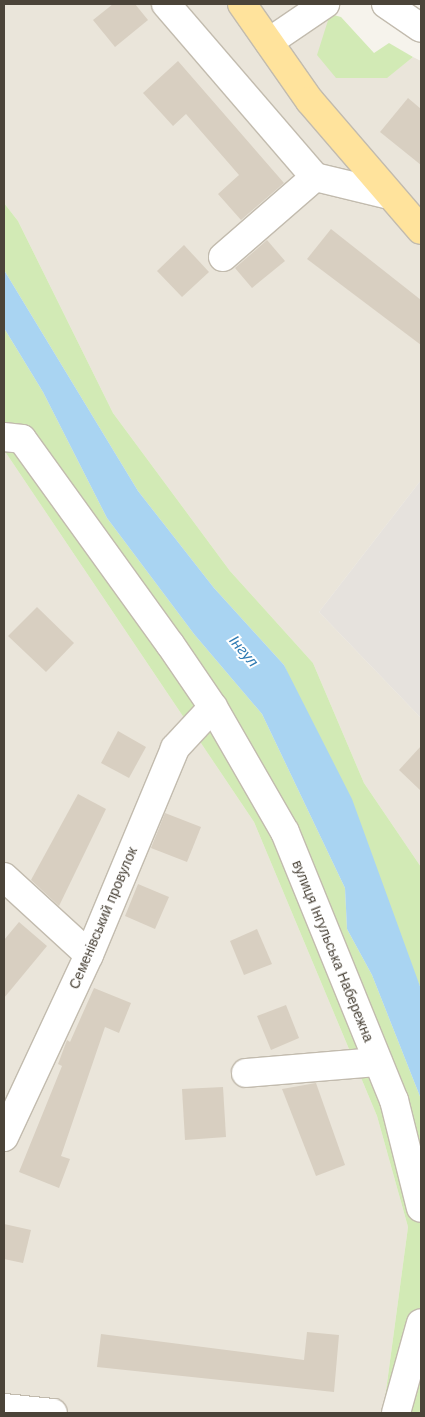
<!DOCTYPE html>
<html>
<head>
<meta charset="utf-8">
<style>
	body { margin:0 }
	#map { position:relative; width:425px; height:1417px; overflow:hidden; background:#f6f3ec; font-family:Arial,sans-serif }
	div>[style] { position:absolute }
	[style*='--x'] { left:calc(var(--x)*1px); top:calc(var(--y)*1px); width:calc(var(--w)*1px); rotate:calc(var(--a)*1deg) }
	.residential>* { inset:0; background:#eae5da }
	.industrial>* { inset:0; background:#e6e2dd }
	.green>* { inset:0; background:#d2eab5 }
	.water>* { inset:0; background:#a9d4f2 }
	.building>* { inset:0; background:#d8cfc1 }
	.roads { filter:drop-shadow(1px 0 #c2bbae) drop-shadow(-1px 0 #c2bbae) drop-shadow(0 1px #c2bbae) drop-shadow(0 -1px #c2bbae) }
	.minor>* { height:28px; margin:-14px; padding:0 14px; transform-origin:14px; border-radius:14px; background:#fff }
	.major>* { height:28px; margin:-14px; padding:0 14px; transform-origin:14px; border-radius:14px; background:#ffe39c }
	span { translate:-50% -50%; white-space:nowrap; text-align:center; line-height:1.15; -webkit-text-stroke:4px #fff; paint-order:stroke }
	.street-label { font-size:14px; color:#4b4439 }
	.water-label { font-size:15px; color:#2e7ab2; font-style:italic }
	.frame { position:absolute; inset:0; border:5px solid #4b4439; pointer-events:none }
</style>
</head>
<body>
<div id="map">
	<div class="residential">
		<div style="clip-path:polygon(4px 4px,320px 4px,387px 77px,413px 57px,421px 61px,421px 480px,319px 612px,421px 718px,421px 867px,364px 783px,313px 663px,230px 571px,113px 413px,18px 221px,4px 203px)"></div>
		<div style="clip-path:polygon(4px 450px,254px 822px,377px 1116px,408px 1227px,383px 1413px,4px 1413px)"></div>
	</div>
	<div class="industrial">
		<div style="clip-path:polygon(421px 480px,421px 718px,319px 612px)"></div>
	</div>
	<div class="green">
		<div style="clip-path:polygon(330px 14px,341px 17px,374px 53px,389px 43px,413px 57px,387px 78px,336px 78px,317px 55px)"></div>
		<div style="clip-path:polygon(4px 203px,18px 221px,113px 413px,230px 571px,313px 663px,364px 783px,421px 867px,421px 989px,284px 665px,214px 588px,138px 491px,4px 270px)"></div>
		<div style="clip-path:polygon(4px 328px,43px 392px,107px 518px,194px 634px,262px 714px,345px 888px,347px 929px,372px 975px,421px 1099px,421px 1413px,383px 1413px,408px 1227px,377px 1116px,254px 822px,4px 450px)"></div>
	</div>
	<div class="water">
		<div style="clip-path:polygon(4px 270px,138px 491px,214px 588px,284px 665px,352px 799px,421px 989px,421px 1099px,372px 975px,347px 929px,345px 888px,262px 714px,194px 634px,107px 518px,43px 392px,4px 328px)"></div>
	</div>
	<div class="building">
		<div style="clip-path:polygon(113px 4px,135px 4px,148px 20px,115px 47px,93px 20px)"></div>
		<div style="clip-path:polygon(178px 61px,284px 183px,241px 220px,218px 194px,239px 175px,186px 114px,173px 126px,143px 93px)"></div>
		<div style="clip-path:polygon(408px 98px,421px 109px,421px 165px,380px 132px)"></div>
		<div style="clip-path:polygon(331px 229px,421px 300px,421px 345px,307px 259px)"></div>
		<div style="clip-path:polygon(267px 240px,285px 261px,252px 288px,235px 268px)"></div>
		<div style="clip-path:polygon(184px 245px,209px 272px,182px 297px,157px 271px)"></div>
		<div style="clip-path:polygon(37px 607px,74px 643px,46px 672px,8px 636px)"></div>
		<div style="clip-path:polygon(118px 731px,146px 747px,129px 778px,101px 763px)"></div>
		<div style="clip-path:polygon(421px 746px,421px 791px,399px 770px)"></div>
		<div style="clip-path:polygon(78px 794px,106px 809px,59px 906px,31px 880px)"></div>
		<div style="clip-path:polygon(165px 813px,201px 827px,187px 862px,151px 848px)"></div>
		<div style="clip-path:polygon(138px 884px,169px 897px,155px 929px,125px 916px)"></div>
		<div style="clip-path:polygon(19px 922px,47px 946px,4px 998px,4px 940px)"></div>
		<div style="clip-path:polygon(257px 929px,272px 964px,244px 975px,230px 941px)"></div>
		<div style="clip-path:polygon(94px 988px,131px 1003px,119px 1033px,105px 1027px,61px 1156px,70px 1159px,59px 1188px,19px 1172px,62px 1066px,58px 1064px,67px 1040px,70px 1042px)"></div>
		<div style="clip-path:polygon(286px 1005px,299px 1038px,271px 1050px,257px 1016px)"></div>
		<div style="clip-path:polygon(316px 1083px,345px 1165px,316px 1176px,282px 1089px)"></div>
		<div style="clip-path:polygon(223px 1087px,226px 1137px,185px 1140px,182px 1089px)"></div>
		<div style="clip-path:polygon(4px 1224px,31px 1230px,23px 1263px,4px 1259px)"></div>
		<div style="clip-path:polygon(307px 1332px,339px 1335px,334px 1392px,97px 1367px,101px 1334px,304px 1360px)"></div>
	</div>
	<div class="roads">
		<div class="minor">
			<div style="--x:166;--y:4;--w:228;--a:49.3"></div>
			<div style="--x:315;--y:177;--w:73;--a:13.5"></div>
			<div style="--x:386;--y:4;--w:42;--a:34.4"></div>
			<div style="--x:269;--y:42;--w:68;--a:-34.2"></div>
			<div style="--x:223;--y:257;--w:122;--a:-41"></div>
			<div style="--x:4;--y:437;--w:18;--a:6"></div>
			<div style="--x:22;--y:439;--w:253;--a:54.2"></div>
			<div style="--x:170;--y:644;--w:76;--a:55.7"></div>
			<div style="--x:213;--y:707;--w:144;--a:60.1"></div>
			<div style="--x:285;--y:832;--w:289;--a:67.9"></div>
			<div style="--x:394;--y:1100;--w:111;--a:76"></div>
			<div style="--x:4;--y:877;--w:115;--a:42.5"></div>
			<div style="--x:246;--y:1073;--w:132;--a:-4.8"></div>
			<div style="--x:4;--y:1137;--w:201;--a:-65"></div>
			<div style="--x:89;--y:955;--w:224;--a:-67.4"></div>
			<div style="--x:175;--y:748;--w:56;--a:-47.2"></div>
			<div style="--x:4;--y:1408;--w:49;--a:5.8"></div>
			<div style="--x:396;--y:1413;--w:93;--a:-74.5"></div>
		</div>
		<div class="major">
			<div style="--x:242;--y:4;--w:118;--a:55"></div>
			<div style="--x:310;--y:101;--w:170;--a:49.3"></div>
		</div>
	</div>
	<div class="street-label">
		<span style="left:103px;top:918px;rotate:-67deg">Семенівський провулок</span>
		<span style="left:333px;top:951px;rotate:68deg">вулиця Інгульська Набережна</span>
	</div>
	<div class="water-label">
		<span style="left:244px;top:651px;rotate:50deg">Інгул</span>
	</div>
	<div class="frame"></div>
</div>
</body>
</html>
